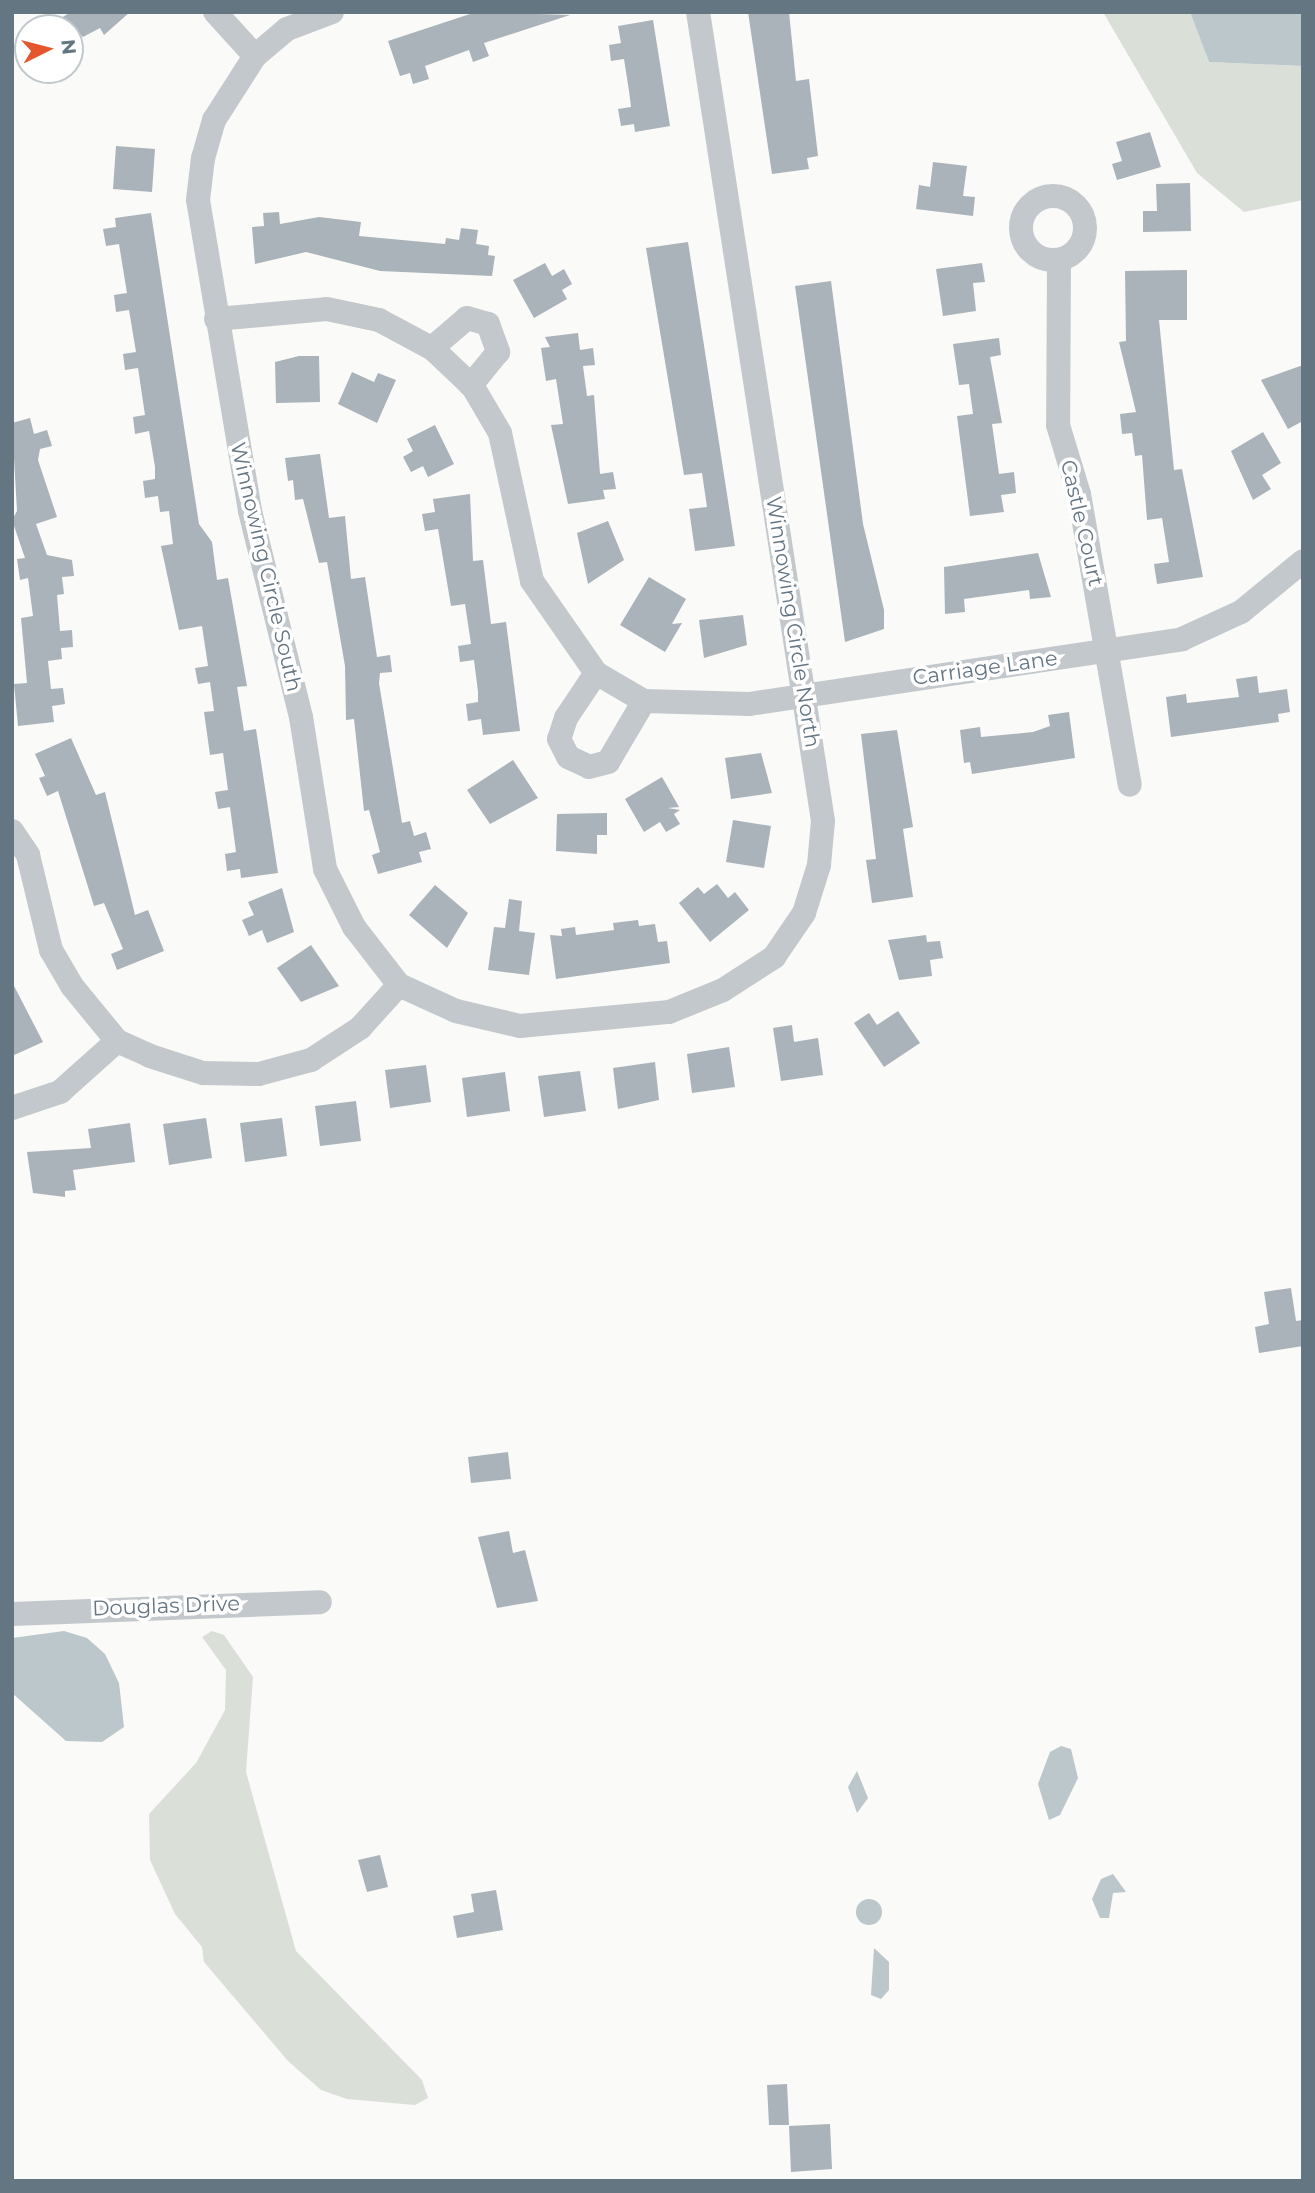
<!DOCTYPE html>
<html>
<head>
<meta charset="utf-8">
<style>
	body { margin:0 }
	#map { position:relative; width:1315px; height:2193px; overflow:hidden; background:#fafaf8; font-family:Montserrat,sans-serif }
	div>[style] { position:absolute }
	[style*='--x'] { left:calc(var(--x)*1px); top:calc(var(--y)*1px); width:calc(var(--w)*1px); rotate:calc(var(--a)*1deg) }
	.green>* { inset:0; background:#dadfd7 }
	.water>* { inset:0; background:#bbc7cb }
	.round { border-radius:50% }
	.building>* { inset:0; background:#aab3b9 }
	.minor>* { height:24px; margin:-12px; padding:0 12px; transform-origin:12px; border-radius:12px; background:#c3c8cc }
	.minor>.ring { margin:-12px; padding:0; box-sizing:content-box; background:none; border:24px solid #c3c8cc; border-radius:50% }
	span { translate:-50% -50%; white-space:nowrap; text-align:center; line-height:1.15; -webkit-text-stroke:7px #fff; paint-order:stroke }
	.street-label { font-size:21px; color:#657683 }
	.frame { position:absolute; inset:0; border:14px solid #657683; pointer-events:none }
	.north { position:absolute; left:14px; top:14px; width:70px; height:70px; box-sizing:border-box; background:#fff; border:2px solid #c1c8cd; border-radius:50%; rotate:84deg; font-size:19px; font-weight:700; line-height:28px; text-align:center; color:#657683 }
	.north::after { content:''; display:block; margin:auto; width:24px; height:32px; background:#e4572e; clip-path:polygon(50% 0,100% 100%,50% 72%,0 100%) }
</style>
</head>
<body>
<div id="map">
	<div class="green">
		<div style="clip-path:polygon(1103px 12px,1190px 12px,1209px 62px,1303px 66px,1303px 200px,1244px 212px,1197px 173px)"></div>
		<div style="clip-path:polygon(212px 1631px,224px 1635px,253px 1677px,246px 1772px,296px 1951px,422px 2080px,428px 2098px,415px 2105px,347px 2099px,321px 2090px,288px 2061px,204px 1962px,202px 1947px,175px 1914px,150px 1860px,149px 1814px,196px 1763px,225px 1710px,226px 1670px,202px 1637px)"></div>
	</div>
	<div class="water">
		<div style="clip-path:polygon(1190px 12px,1303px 12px,1303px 66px,1209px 62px)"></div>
		<div style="clip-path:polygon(64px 1631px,87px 1638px,105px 1654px,119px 1683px,124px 1727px,102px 1742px,66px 1741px,12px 1693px,12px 1638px)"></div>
		<div style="clip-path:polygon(1061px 1746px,1071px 1749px,1078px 1778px,1060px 1815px,1049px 1820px,1038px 1784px,1050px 1752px)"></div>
		<div style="clip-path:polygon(857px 1771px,868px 1798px,857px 1813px,848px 1787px)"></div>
		<div style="clip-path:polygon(1113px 1874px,1126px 1892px,1113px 1893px,1109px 1918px,1100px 1918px,1092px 1899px,1101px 1879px)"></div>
		<div class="round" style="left:856px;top:1899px;width:26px;height:26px"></div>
		<div style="clip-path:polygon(874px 1948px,889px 1962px,889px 1990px,881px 1999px,871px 1995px)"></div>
	</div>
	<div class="building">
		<div style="clip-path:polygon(71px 12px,130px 12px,104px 35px,100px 28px,83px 37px,61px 18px)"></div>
		<div style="clip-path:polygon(476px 12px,570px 15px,484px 43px,489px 56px,473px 62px,469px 50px,425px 66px,429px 79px,413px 84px,410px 73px,400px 76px,388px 41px)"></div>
		<div style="clip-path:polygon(748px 12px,789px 12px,796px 81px,809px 79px,818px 156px,807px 158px,809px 169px,772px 174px)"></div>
		<div style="clip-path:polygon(653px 20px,670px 126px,635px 132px,634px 124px,621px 126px,618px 109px,631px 107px,629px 91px,624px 59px,611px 61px,609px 45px,621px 43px,618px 26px)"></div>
		<div style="clip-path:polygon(1150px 132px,1161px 167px,1117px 180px,1112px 164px,1122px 161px,1116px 142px)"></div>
		<div style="clip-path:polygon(116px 146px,155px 149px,152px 192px,113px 189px)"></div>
		<div style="clip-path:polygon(933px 162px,967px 166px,963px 196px,975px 197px,973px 216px,916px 209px,919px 185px,930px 187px)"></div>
		<div style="clip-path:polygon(1190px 183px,1191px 231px,1143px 232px,1143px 211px,1157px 211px,1156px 184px)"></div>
		<div style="clip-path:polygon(279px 212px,280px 224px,319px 217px,361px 222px,359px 236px,445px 244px,446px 238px,459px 240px,461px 228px,478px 230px,476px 244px,489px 246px,488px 255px,495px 256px,492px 276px,380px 271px,306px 252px,255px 264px,252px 227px,264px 226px,263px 213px)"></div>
		<div style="clip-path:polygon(151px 213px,199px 524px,212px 542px,217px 580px,228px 578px,247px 686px,237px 687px,244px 731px,256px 729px,278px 873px,241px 878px,240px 869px,227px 871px,225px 854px,236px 852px,230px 807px,218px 809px,215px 792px,228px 790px,223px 753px,210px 755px,204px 712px,214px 711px,210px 682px,198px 684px,195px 668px,208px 666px,202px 626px,179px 630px,161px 546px,173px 544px,169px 511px,160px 512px,158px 496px,145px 498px,143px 481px,155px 479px,155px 467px,149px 431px,135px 434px,133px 417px,145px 415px,138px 368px,125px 370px,123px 354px,136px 352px,129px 310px,116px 312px,114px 295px,127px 293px,119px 244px,106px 246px,103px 229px,116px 227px,115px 218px)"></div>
		<div style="clip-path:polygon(688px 242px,735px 546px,695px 551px,689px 509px,707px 507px,702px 473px,684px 475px,646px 248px)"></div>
		<div style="clip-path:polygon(545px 263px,552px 276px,564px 269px,572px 284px,562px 290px,567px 299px,534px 318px,513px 280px)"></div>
		<div style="clip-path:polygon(982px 263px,985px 282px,973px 283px,976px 311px,943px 316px,936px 269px)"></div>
		<div style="clip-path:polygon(1187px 270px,1187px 320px,1159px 320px,1174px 470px,1182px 469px,1203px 577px,1157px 584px,1154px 564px,1169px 562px,1162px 518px,1147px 520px,1142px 455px,1135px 456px,1132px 433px,1122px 434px,1120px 414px,1136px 412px,1119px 342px,1126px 341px,1125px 271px)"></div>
		<div style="clip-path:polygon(831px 281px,863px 524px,884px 610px,884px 629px,845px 642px,795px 286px)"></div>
		<div style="clip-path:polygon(578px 333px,580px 350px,593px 348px,595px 365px,583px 366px,587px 396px,594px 395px,600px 474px,613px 472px,616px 489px,603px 490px,605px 499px,568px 504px,551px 425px,563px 424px,556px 379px,546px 381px,541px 348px,550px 347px,545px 337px)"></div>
		<div style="clip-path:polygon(999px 338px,1001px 355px,990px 357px,1002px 423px,992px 424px,999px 474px,1014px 472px,1016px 493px,1001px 495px,1004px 512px,970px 516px,957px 416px,973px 414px,969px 384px,959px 385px,953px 344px)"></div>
		<div style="clip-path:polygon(299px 356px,319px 356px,320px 402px,276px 403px,275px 362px)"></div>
		<div style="clip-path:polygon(1303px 365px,1303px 421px,1288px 429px,1261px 380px)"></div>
		<div style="clip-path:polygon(352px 372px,374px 382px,378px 373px,396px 380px,377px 423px,338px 404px)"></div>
		<div style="clip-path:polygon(30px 418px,34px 434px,47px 430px,52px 446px,40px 449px,38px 460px,57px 517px,36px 524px,47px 555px,72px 560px,74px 576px,62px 577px,64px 594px,57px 595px,60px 631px,72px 630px,73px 647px,61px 648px,62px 659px,48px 661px,51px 689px,63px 688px,65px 704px,52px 706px,54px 722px,18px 726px,14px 684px,27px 683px,21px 618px,33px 616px,28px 578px,20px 580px,17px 559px,25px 558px,12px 520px,17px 511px,12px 423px)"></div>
		<div style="clip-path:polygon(435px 425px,454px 464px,428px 477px,423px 466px,411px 472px,403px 457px,413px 451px,407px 439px)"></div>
		<div style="clip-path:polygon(1263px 432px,1281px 463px,1262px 475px,1271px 489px,1253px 500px,1231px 451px)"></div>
		<div style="clip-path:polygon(320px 454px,329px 518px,345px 516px,351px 579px,365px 577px,377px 657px,390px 655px,392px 672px,380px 673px,379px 683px,402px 823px,410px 821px,414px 836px,426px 832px,431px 849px,419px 852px,422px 862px,378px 874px,372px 855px,380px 852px,369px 810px,364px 811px,354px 719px,346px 720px,345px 666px,327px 562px,319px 563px,303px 499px,295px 500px,293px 480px,288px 481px,285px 458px)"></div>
		<div style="clip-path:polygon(470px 494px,473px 561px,483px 560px,491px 624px,506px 622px,520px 731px,483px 735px,481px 719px,468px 721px,466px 704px,478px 702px,478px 692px,474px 660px,460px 662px,458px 646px,471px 644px,465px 604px,451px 606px,438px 529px,425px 531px,422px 514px,435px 512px,433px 499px)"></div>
		<div style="clip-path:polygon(608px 521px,624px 560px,588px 584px,577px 533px)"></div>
		<div style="clip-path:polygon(1038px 553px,1051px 597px,1030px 599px,1029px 590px,964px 599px,965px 612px,945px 614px,944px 567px)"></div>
		<div style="clip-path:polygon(649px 577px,686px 599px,672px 624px,682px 623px,665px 652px,620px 625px)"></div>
		<div style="clip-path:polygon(743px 615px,747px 645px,704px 658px,699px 620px)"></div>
		<div style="clip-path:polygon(1257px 676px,1259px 693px,1287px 689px,1290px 712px,1278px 714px,1279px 722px,1171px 737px,1166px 697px,1186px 694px,1187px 703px,1239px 697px,1236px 679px)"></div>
		<div style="clip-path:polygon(1069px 712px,1075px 758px,972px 774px,970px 762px,964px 763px,960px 730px,980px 727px,981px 737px,1033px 732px,1050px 726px,1048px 715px)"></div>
		<div style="clip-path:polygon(897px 730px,913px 827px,903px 829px,913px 897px,872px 903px,866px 860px,876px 859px,861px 734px)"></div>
		<div style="clip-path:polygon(71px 738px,96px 795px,105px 792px,135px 915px,148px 910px,164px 951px,117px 970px,111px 954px,123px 949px,104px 903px,94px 906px,58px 791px,47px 796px,39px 778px,45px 776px,35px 754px)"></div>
		<div style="clip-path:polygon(761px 753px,772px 793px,731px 799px,725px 758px)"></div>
		<div style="clip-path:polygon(513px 760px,538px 798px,490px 824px,467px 790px)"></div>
		<div style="clip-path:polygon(662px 777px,679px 807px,668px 808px,680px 810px,674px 814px,680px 824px,666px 832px,660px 822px,644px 832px,625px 799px)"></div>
		<div style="clip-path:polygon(607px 813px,607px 835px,597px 835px,597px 854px,556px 851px,557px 814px)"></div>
		<div style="clip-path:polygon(733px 820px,771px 826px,764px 868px,726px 862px)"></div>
		<div style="clip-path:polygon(717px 884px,728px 898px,735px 892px,749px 910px,710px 942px,679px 903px,698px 887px,704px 894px)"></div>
		<div style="clip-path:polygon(435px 885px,468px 913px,447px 948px,409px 915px)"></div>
		<div style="clip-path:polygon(282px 888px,294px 932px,267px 943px,262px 930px,249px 936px,242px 920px,254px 915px,248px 902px)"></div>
		<div style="clip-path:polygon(509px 899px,522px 901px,519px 931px,535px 933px,529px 975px,488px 970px,494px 927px,505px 928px)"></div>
		<div style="clip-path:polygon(638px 920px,639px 926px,655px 924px,658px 942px,667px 941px,670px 963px,556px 979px,550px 935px,562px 936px,561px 929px,575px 927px,576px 935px,614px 930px,613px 923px)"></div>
		<div style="clip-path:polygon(926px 935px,927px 942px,940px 941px,943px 958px,930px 960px,932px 976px,899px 980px,888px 940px)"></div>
		<div style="clip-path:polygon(311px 945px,339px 986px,301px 1002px,277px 968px)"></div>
		<div style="clip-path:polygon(12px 982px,43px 1042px,12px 1056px)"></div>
		<div style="clip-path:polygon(898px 1011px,920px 1043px,884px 1067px,854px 1023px,869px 1013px,877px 1025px)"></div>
		<div style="clip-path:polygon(792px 1025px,794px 1042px,818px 1038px,823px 1075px,781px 1081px,773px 1028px)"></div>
		<div style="clip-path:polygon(729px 1047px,735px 1087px,692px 1093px,687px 1054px)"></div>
		<div style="clip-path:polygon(655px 1062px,659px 1100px,618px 1109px,613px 1068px)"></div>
		<div style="clip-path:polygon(426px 1065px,431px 1102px,390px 1108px,385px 1070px)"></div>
		<div style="clip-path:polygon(580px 1071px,586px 1111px,544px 1117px,538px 1076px)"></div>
		<div style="clip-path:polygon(505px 1072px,510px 1111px,467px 1117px,462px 1078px)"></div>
		<div style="clip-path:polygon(356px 1101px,361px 1141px,320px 1146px,315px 1106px)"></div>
		<div style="clip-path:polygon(206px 1118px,212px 1158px,169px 1165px,163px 1124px)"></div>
		<div style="clip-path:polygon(282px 1118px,287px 1156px,245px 1162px,240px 1123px)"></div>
		<div style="clip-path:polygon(130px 1123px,135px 1162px,73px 1170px,76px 1190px,65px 1191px,65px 1197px,33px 1193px,27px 1152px,91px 1148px,88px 1129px)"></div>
		<div style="clip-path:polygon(1291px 1288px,1296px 1321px,1303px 1320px,1303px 1346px,1259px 1353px,1255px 1327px,1269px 1324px,1264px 1292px)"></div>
		<div style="clip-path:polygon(508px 1452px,511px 1479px,471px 1483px,468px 1457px)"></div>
		<div style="clip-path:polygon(509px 1531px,513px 1553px,525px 1550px,538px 1601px,497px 1608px,478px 1537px)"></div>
		<div style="clip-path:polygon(380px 1855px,388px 1887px,367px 1892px,358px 1860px)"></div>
		<div style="clip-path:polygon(496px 1890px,503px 1930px,457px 1938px,453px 1916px,474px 1912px,471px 1894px)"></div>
		<div style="clip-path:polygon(787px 2084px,789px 2125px,769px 2125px,767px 2085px)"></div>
		<div style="clip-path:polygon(830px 2124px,832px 2169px,791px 2172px,789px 2126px)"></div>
	</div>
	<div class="minor">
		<div style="--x:215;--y:12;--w:59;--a:47.7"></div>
		<div style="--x:332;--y:12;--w:48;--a:159.3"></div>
		<div style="--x:287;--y:29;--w:42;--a:139.8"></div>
		<div style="--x:255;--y:56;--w:76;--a:122.6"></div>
		<div style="--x:214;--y:120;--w:40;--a:106"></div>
		<div style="--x:203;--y:158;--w:42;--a:96.8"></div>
		<div style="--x:198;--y:200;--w:315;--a:80.5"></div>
		<div style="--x:250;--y:511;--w:212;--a:76.1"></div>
		<div style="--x:301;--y:717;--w:154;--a:81"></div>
		<div style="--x:325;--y:869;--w:65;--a:63.4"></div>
		<div style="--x:354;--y:927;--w:73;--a:52.2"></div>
		<div style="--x:399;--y:985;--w:63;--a:24.5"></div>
		<div style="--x:456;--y:1011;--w:66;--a:13.2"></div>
		<div style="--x:520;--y:1026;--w:150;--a:-5.4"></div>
		<div style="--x:669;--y:1012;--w:58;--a:-22.2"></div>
		<div style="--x:723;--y:990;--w:61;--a:-32.9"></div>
		<div style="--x:774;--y:957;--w:53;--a:-55.7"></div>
		<div style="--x:804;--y:913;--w:50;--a:-72.6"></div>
		<div style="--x:819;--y:865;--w:44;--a:-84.8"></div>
		<div style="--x:823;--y:821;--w:819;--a:-98.78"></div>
		<div class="ring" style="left:1021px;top:196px;width:40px;height:40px"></div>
		<div style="--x:1059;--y:260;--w:165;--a:90.3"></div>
		<div style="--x:1058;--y:425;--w:72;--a:73.1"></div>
		<div style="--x:1079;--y:494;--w:295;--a:80.1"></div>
		<div style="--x:216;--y:319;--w:111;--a:-5.1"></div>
		<div style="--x:327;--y:309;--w:53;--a:11.9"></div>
		<div style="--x:379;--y:320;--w:61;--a:28.2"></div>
		<div style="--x:433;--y:349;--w:55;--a:43.5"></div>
		<div style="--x:473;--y:387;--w:53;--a:59.6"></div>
		<div style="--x:500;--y:433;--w:151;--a:77.8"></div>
		<div style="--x:532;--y:581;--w:112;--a:55.2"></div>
		<div style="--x:596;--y:673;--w:56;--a:30.3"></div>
		<div style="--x:644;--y:701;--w:105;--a:1.6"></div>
		<div style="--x:749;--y:704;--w:438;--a:-8.5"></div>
		<div style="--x:1182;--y:639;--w:65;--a:-24.6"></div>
		<div style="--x:1241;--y:612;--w:80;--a:-39.4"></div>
		<div style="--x:432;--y:348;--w:46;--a:-40.6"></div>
		<div style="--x:467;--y:318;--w:22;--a:16"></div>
		<div style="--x:488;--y:324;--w:30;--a:70"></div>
		<div style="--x:498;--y:352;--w:43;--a:129.3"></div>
		<div style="--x:596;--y:673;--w:54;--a:123.7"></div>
		<div style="--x:566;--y:718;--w:22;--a:108"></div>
		<div style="--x:559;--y:739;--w:20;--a:63"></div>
		<div style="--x:568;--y:757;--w:23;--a:25"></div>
		<div style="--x:589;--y:767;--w:20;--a:-15"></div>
		<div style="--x:608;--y:762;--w:71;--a:-59.5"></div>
		<div style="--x:12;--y:831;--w:29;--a:56"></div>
		<div style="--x:28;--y:855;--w:98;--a:76.4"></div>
		<div style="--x:51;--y:950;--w:42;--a:59.7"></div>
		<div style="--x:72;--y:986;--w:71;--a:50.7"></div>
		<div style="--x:117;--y:1041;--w:36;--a:24"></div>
		<div style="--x:150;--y:1056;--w:56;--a:17.8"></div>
		<div style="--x:203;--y:1073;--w:56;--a:1"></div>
		<div style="--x:259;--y:1074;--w:54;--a:-15.1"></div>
		<div style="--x:311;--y:1060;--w:59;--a:-33.1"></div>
		<div style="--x:360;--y:1028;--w:58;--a:-47.8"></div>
		<div style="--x:12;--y:1108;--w:51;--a:-18.4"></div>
		<div style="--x:60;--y:1092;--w:76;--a:-41.8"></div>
		<div style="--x:12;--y:1614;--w:308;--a:-2.2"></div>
	</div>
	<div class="street-label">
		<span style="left:1082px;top:523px;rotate:77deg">Castle Court</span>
		<span style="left:266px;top:567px;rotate:77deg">Winnowing Circle South</span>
		<span style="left:793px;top:622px;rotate:81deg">Winnowing Circle North</span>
		<span style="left:985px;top:668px;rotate:-8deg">Carriage Lane</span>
		<span style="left:166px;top:1606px;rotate:-2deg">Douglas Drive</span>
	</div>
	<div class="frame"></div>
	<div class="north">N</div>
</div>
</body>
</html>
